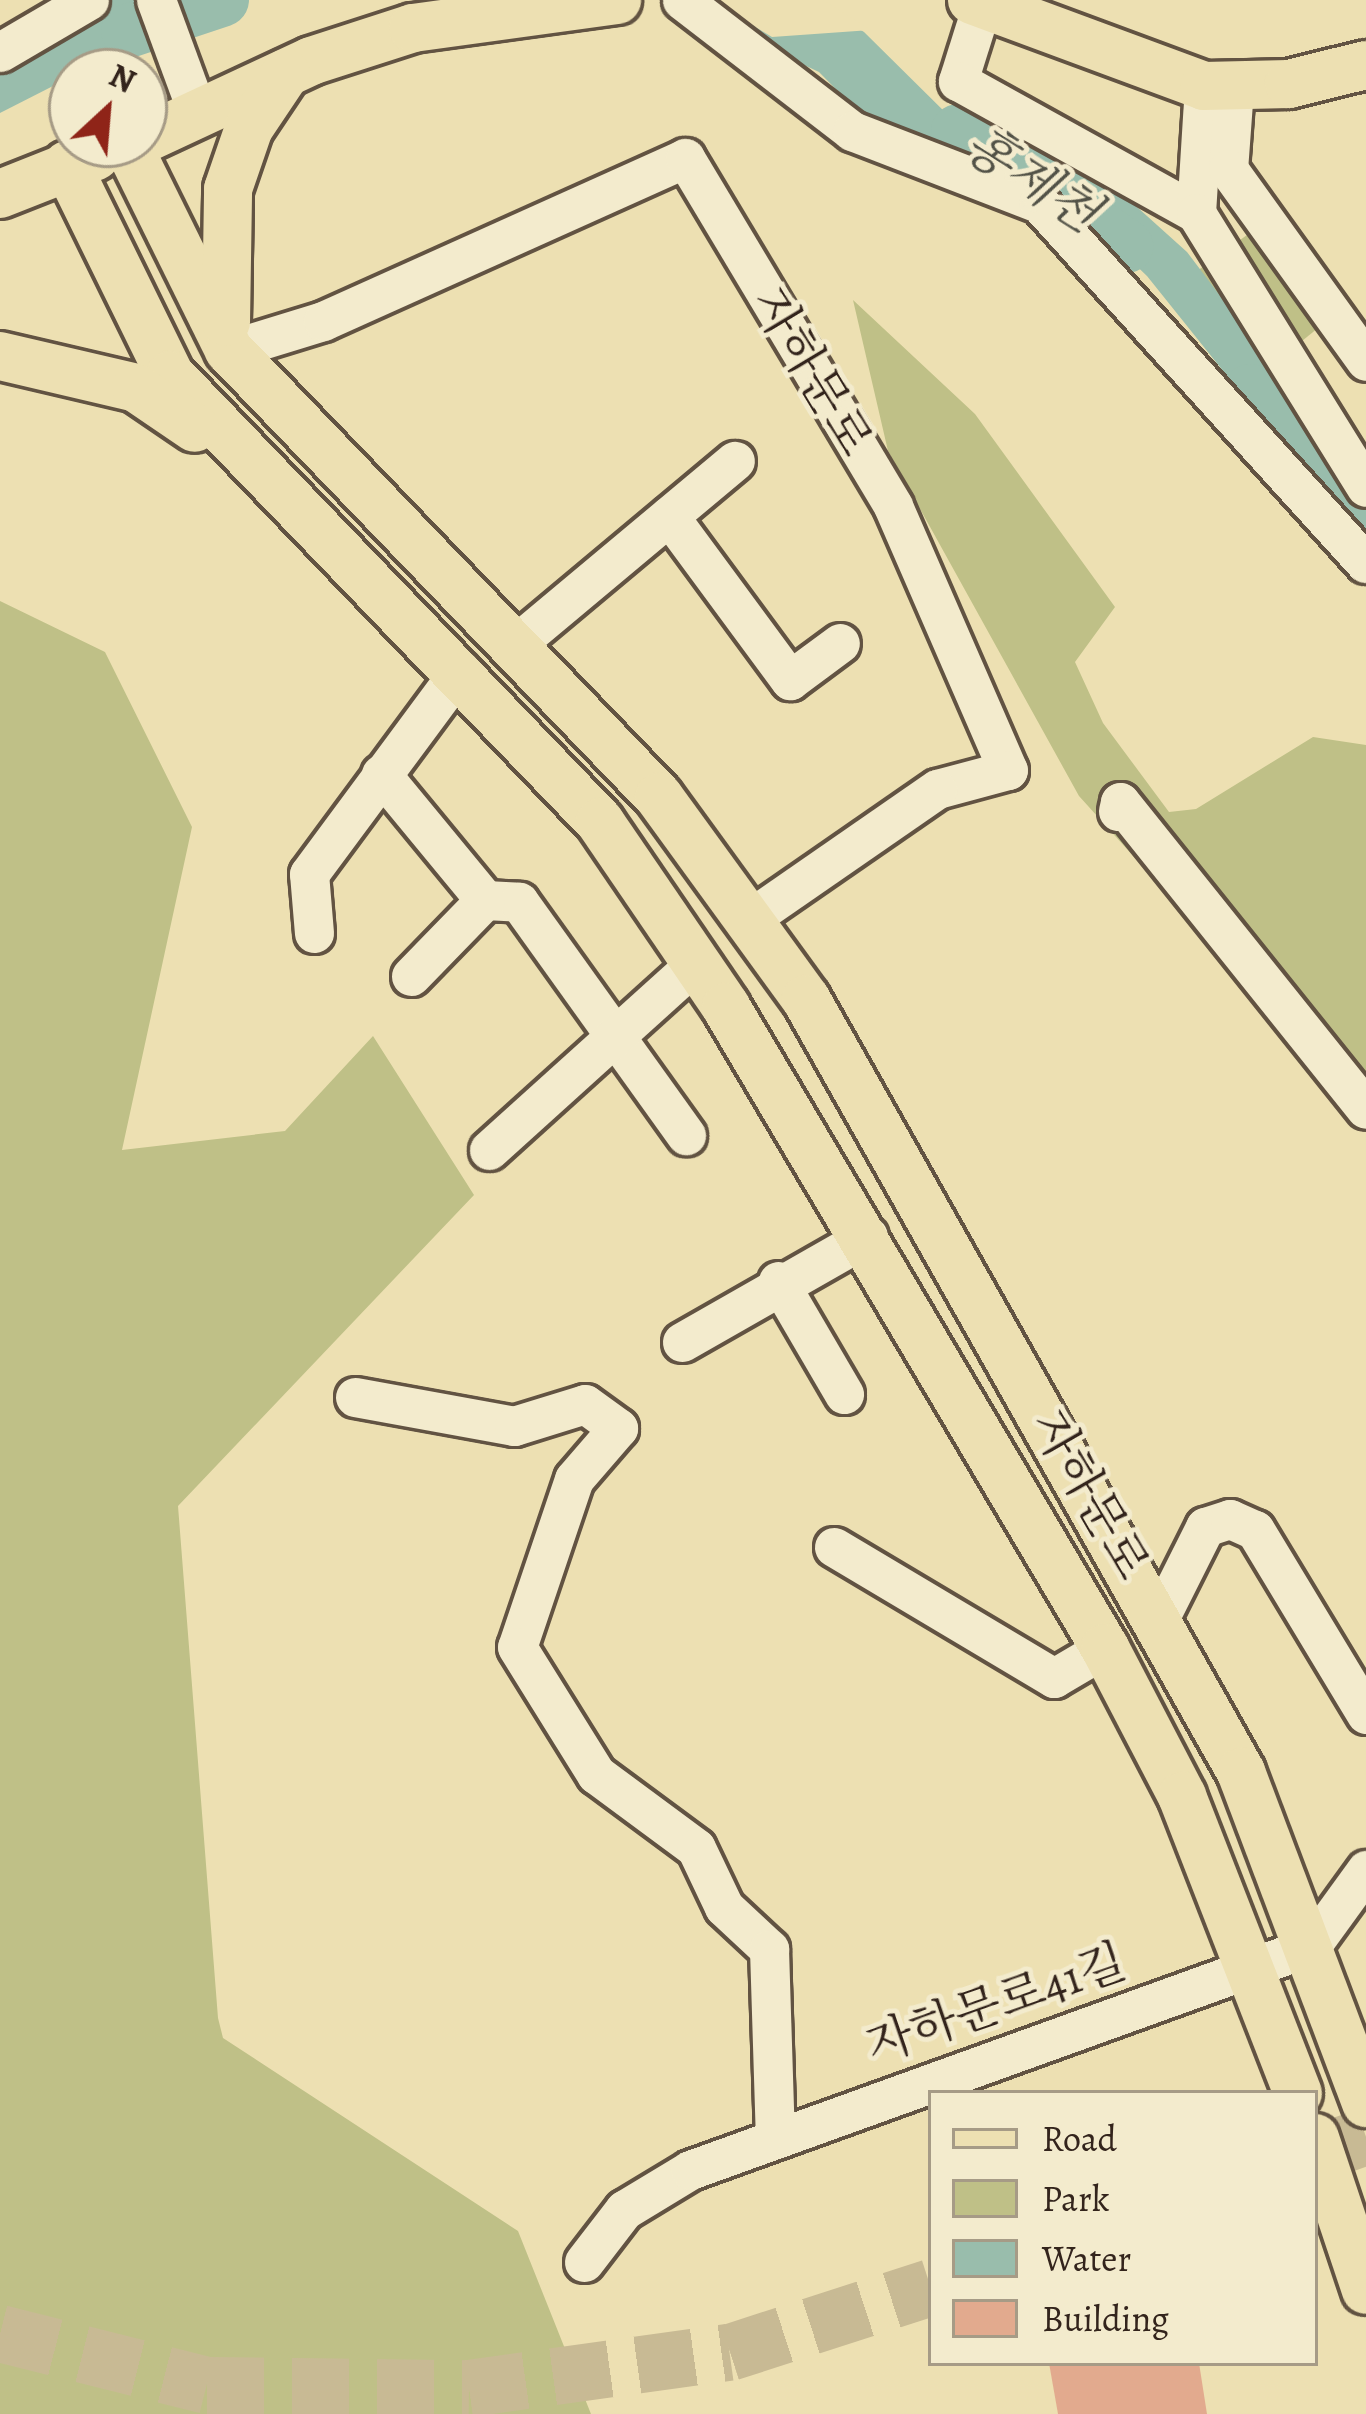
<!DOCTYPE html>
<html>
<head>
<meta charset="utf-8">
<style>
	body { margin:0 }
	#map { position:relative; width:1366px; height:2414px; overflow:hidden; background:#ede0b2; font-family:Alegreya,"Noto Serif KR",serif }
	div>[style] { position:absolute }
	[style*='--x'] { left:calc(var(--x)*1px); top:calc(var(--y)*1px); width:calc(var(--w)*1px); rotate:calc(var(--a)*1deg) }
	.green>* { inset:0; background:#bfc087 }
	.water>* { inset:0; background:#99bdac }
	.pier>* { inset:0; background:#ede0b2 }
	.river>* { height:54px; margin:-27px; padding:0 27px; transform-origin:27px; border-radius:27px; background:#99bdac }
	.building>* { inset:0; background:#e2aa8e }
	.highway-tunnel>* { height:57px; margin-top:-28.5px; transform-origin:0; background:repeating-linear-gradient(90deg,#c8ba94 0 57px,transparent 0 85px) }
	.roads { filter:drop-shadow(3px 0 #625342) drop-shadow(-3px 0 #625342) drop-shadow(0 3px #625342) drop-shadow(0 -3px #625342) }
	.minor>* { height:39px; margin:-19.5px; padding:0 19.5px; transform-origin:19.5px; border-radius:19.5px; background:#f3ebcd }
	.major>* { height:48px; margin:-24px; padding:0 24px; transform-origin:24px; border-radius:24px; background:#ede0b2 }
	span { translate:-50% -50%; white-space:nowrap; text-align:center; line-height:1.15; -webkit-text-stroke:10px #f3ebcd; paint-order:stroke }
	.street-label { font-size:48px; color:#33241c }
	.water-label { font-size:51px; color:#525247; font-style:italic }
	.legend { position:absolute; left:928px; top:2090px; width:390px; height:276px; box-sizing:border-box; background:#f3ebcd; border:3px solid #a69b86; margin:0; padding:15px 21px; list-style:none; font-size:36px; color:#33241c }
	.legend li { display:flex; align-items:center; gap:24px; height:60px }
	.legend b { width:60px; border:3px solid #a69b86 }
	.north { position:absolute; left:48px; top:48px; width:120px; height:120px; box-sizing:border-box; background:#f3ebcd; border:3px solid #a69b86; border-radius:50%; rotate:26deg; font-size:33px; font-weight:700; line-height:48px; text-align:center; color:#33241c }
	.north::after { content:''; display:block; margin:auto; width:42px; height:54px; background:#8f2418; clip-path:polygon(50% 0,100% 100%,50% 72%,0 100%) }
</style>
</head>
<body>
<div id="map">
	<div class="green">
		<div style="clip-path:polygon(1247px 235px,1318px 328px,1260px 375px,1186px 279px)"></div>
		<div style="clip-path:polygon(853px 300px,975px 414px,1115px 607px,1075px 662px,1103px 723px,1169px 812px,1196px 809px,1313px 737px,1366px 745px,1366px 1114px,1079px 796px,888px 451px)"></div>
		<div style="clip-path:polygon(0 601px,105px 652px,192px 827px,122px 1150px,285px 1131px,373px 1036px,474px 1195px,178px 1506px,218px 2018px,223px 2038px,518px 2231px,591px 2414px,0 2414px)"></div>
	</div>
	<div class="water">
		<div style="clip-path:polygon(108px 0,222px 0,0 113px,0 67px)"></div>
		<div style="clip-path:polygon(665px 0,812px 0,864px 32px,954px 121px,1049px 141px,1107px 180px,1187px 252px,1289px 387px,1366px 453px,1366px 525px,1343px 472px,1272px 432px,1147px 276px,1048px 181px,873px 127px,819px 72px)"></div>
	</div>
	<div class="pier">
		<div style="clip-path:polygon(711px 0,823px 0,871px 30px,772px 37px)"></div>
	</div>
	<div class="river">
		<div style="--x:128;--y:31;--w:99;--a:-18.3"></div>
		<div style="--x:958;--y:131;--w:204;--a:34.4"></div>
		<div style="--x:1250;--y:391;--w:184;--a:51"></div>
	</div>
	<div class="building">
		<div style="clip-path:polygon(1049px 2363px,1199px 2363px,1207px 2414px,1058px 2414px)"></div>
	</div>
	<div class="highway-tunnel">
		<div style="--x:1315;--y:2154;--w:54;--a:-19.4"></div>
		<div style="--x:0;--y:2333;--w:213;--a:14.1"></div>
		<div style="--x:207;--y:2385;--w:262;--a:0.7"></div>
		<div style="--x:469;--y:2388;--w:263;--a:-7.9"></div>
		<div style="--x:730;--y:2352;--w:211;--a:-17.9"></div>
	</div>
	<div class="roads">
		<div class="minor">
			<div style="--x:156;--y:0;--w:121;--a:69.8"></div>
			<div style="--x:682;--y:0;--w:215;--a:37.6"></div>
			<div style="--x:852;--y:131;--w:200;--a:21.1"></div>
			<div style="--x:1039;--y:203;--w:486;--a:47.8"></div>
			<div style="--x:982;--y:5;--w:80;--a:107.5"></div>
			<div style="--x:958;--y:81;--w:272;--a:29"></div>
			<div style="--x:1196;--y:213;--w:127;--a:-86.4"></div>
			<div style="--x:0;--y:52;--w:103;--a:-30.3"></div>
			<div style="--x:1234;--y:88;--w:81;--a:94.2"></div>
			<div style="--x:1228;--y:169;--w:236;--a:54.3"></div>
			<div style="--x:1196;--y:213;--w:322;--a:58.2"></div>
			<div style="--x:229;--y:350;--w:98;--a:-17.1"></div>
			<div style="--x:323;--y:321;--w:397;--a:-24.2"></div>
			<div style="--x:685;--y:158;--w:405;--a:59.1"></div>
			<div style="--x:893;--y:506;--w:288;--a:66.5"></div>
			<div style="--x:1008;--y:770;--w:73;--a:165"></div>
			<div style="--x:937;--y:789;--w:226;--a:145.3"></div>
			<div style="--x:669;--y:516;--w:204;--a:53.6"></div>
			<div style="--x:790;--y:680;--w:62;--a:-36.5"></div>
			<div style="--x:517;--y:643;--w:284;--a:-39.9"></div>
			<div style="--x:381;--y:774;--w:163;--a:50.5"></div>
			<div style="--x:485;--y:900;--w:34;--a:3"></div>
			<div style="--x:519;--y:902;--w:287;--a:54.4"></div>
			<div style="--x:1118;--y:811;--w:9;--a:-77"></div>
			<div style="--x:1120;--y:802;--w:393;--a:51.3"></div>
			<div style="--x:314;--y:933;--w:59;--a:-94.8"></div>
			<div style="--x:309;--y:874;--w:254;--a:-53.5"></div>
			<div style="--x:411;--y:976;--w:106;--a:-45.8"></div>
			<div style="--x:489;--y:1150;--w:279;--a:-42.1"></div>
			<div style="--x:778;--y:1281;--w:131;--a:59.7"></div>
			<div style="--x:682;--y:1342;--w:214;--a:-29.7"></div>
			<div style="--x:355;--y:1397;--w:162;--a:10.3"></div>
			<div style="--x:514;--y:1426;--w:74;--a:-17.2"></div>
			<div style="--x:585;--y:1404;--w:41;--a:36"></div>
			<div style="--x:618;--y:1428;--w:67;--a:130.8"></div>
			<div style="--x:574;--y:1479;--w:177;--a:108.7"></div>
			<div style="--x:517;--y:1647;--w:150;--a:58.1"></div>
			<div style="--x:596;--y:1774;--w:124;--a:36.5"></div>
			<div style="--x:696;--y:1848;--w:65;--a:64.6"></div>
			<div style="--x:724;--y:1907;--w:62;--a:43"></div>
			<div style="--x:769;--y:1949;--w:190;--a:88.2"></div>
			<div style="--x:834;--y:1547;--w:256;--a:30.8"></div>
			<div style="--x:1054;--y:1678;--w:59;--a:-30.5"></div>
			<div style="--x:1160;--y:1617;--w:101;--a:-63.4"></div>
			<div style="--x:1205;--y:1527;--w:26;--a:-18"></div>
			<div style="--x:1230;--y:1519;--w:27;--a:24"></div>
			<div style="--x:1255;--y:1530;--w:215;--a:58.9"></div>
			<div style="--x:584;--y:2262;--w:66;--a:-52.4"></div>
			<div style="--x:624;--y:2210;--w:77;--a:-31.2"></div>
			<div style="--x:690;--y:2170;--w:660;--a:-19.83"></div>
			<div style="--x:1311;--y:1946;--w:94;--a:-54.1"></div>
		</div>
		<div class="major">
			<div style="--x:972;--y:0;--w:247;--a:20.3"></div>
			<div style="--x:1204;--y:86;--w:85;--a:-1.3"></div>
			<div style="--x:1289;--y:84;--w:79;--a:-13.9"></div>
			<div style="--x:144;--y:139;--w:184;--a:-25"></div>
			<div style="--x:311;--y:61;--w:107;--a:-17.9"></div>
			<div style="--x:413;--y:28;--w:206;--a:-7.8"></div>
			<div style="--x:128;--y:146;--w:228;--a:63.7"></div>
			<div style="--x:229;--y:350;--w:620;--a:46.11"></div>
			<div style="--x:659;--y:797;--w:250;--a:54"></div>
			<div style="--x:806;--y:999;--w:887;--a:60.63"></div>
			<div style="--x:1241;--y:1772;--w:354;--a:69.3"></div>
			<div style="--x:67;--y:165;--w:234;--a:63.9"></div>
			<div style="--x:170;--y:375;--w:620;--a:46.11"></div>
			<div style="--x:600;--y:822;--w:224;--a:55.7"></div>
			<div style="--x:726;--y:1007;--w:745;--a:59.41"></div>
			<div style="--x:1105;--y:1648;--w:167;--a:62.5"></div>
			<div style="--x:1182;--y:1796;--w:319;--a:68.7"></div>
			<div style="--x:0;--y:194;--w:103;--a:-21.6"></div>
			<div style="--x:226;--y:322;--w:133;--a:-89.1"></div>
			<div style="--x:228;--y:189;--w:65;--a:-71"></div>
			<div style="--x:249;--y:128;--w:66;--a:-56.1"></div>
			<div style="--x:0;--y:356;--w:140;--a:13.2"></div>
			<div style="--x:136;--y:388;--w:71;--a:34.1"></div>
			<div style="--x:1315;--y:2138;--w:160;--a:71.5"></div>
		</div>
	</div>
	<div class="street-label">
		<span style="left:812px;top:372px;rotate:59deg">자하문로</span>
		<span style="left:1090px;top:1495px;rotate:60deg">자하문로</span>
		<span style="left:996px;top:2004px;rotate:-19deg">자하문로41길</span>
	</div>
	<div class="water-label">
		<span style="left:1032px;top:179px;rotate:33deg">홍제천</span>
	</div>
	<ul class="legend">
	<li><b style="height:15px;background:#ede0b2"></b>Road</li>
	<li><b style="height:33px;background:#bfc087"></b>Park</li>
	<li><b style="height:33px;background:#99bdac"></b>Water</li>
	<li><b style="height:33px;background:#e2aa8e"></b>Building</li>
	</ul>
	<div class="north">N</div>
</div>
</body>
</html>
